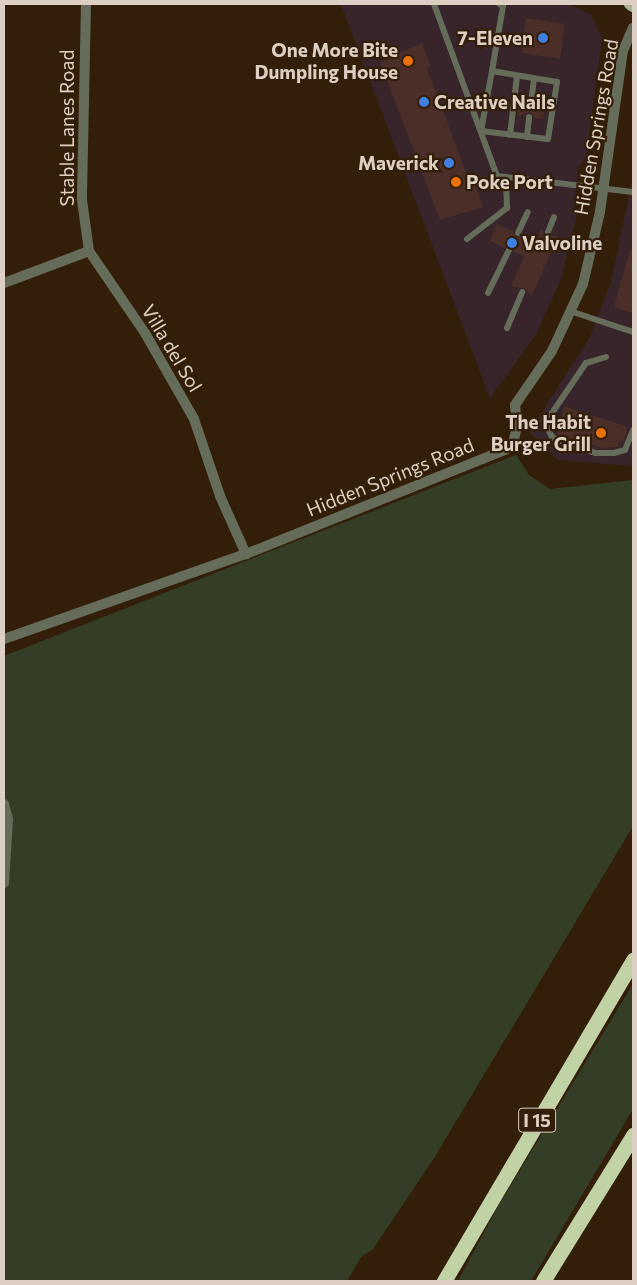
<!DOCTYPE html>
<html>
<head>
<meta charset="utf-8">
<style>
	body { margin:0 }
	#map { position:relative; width:637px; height:1285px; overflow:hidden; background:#331f09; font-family:Commissioner,sans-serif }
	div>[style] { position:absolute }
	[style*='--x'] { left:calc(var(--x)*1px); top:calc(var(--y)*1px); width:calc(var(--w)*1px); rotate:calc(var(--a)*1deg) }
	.commercial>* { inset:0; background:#38252b }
	.green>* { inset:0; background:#343e26 }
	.building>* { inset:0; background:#4b2e28 }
	.service>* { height:6px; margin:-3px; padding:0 3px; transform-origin:3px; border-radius:3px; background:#656d5a }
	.minor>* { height:10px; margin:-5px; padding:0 5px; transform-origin:5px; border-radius:5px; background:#656d5a }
	.tertiary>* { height:10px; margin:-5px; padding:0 5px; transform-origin:5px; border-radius:5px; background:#656d5a }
	.primary>* { height:12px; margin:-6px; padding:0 6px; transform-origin:6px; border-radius:6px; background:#a7b690 }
	.motorway>* { height:15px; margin:-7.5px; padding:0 7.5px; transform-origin:7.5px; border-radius:7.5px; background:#c1d3a5 }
	.dots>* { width:14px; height:14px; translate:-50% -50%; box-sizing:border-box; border:2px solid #331f09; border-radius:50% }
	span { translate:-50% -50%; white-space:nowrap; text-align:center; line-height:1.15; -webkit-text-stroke:4.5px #331f09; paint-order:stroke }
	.shield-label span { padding:1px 4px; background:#331f09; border:1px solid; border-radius:4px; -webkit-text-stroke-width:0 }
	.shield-label { font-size:18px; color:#ddcfc3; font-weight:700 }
	.poi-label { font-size:19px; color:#ddcfc3; font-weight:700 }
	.right { translate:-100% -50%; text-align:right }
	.left { translate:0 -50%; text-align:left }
	.street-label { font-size:19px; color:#ddcfc3 }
	.frame { position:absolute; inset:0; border:5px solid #ddcfc3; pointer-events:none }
</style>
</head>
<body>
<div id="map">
	<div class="commercial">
		<div style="clip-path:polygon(341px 4px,568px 4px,591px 15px,602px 38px,586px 158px,578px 168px,574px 205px,577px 214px,561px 279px,536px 334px,490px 398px)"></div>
		<div style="clip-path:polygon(633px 176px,633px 466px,558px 460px,529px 432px,590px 337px,611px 282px)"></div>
	</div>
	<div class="green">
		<div style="clip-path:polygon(516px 455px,529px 475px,550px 489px,633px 480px,633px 826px,434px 1158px,373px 1249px,361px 1257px,347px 1281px,4px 1281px,4px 656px)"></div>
		<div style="clip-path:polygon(633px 984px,633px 1109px,531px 1281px,458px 1281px,500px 1203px)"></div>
	</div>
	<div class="building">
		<div style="clip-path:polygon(526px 18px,565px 24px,560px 59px,521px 53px)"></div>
		<div style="clip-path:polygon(422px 43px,431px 67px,427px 68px,470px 183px,474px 181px,483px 207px,440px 220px,380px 62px)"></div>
		<div style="clip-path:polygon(520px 94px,532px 100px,546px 97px,543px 119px,534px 118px,530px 112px,517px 116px)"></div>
		<div style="clip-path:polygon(497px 224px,513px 231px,516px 238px,522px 235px,536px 241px,541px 229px,546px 236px,558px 236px,532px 296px,524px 288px,511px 287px,524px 256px,514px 252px,511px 245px,505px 248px,490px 241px)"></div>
		<div style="clip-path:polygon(630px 250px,633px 251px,633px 313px,614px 307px)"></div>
		<div style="clip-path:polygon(564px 406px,628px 427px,623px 442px,619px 441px,618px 447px,602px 448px,557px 434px)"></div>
	</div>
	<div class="service">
		<div style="--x:434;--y:4;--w:183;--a:69.9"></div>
		<div style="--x:497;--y:176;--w:137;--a:6.7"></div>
		<div style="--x:492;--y:71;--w:61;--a:100.4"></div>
		<div style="--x:481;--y:131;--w:67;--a:6.8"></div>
		<div style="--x:548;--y:139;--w:58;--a:-81"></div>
		<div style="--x:557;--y:82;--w:66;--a:-170.4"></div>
		<div style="--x:492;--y:71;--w:66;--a:-80.4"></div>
		<div style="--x:503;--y:6;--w:4;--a:-153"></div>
		<div style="--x:532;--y:95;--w:16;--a:-83"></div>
		<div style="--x:510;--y:135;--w:59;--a:-83.2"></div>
		<div style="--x:527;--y:137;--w:20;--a:-84"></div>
		<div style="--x:548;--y:232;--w:16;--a:-68"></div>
		<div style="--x:518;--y:233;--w:23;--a:-65"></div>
		<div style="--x:467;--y:239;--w:51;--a:-37.8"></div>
		<div style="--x:507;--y:208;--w:31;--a:-92"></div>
		<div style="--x:488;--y:293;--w:48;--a:-64"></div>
		<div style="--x:573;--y:312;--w:63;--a:18.4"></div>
		<div style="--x:507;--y:328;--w:39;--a:-67"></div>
		<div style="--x:606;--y:357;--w:21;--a:163"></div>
		<div style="--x:586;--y:363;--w:64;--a:124.2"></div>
		<div style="--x:550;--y:416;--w:13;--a:99"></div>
		<div style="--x:548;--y:429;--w:9;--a:63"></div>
		<div style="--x:552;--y:437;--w:10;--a:24"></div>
		<div style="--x:561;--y:441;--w:37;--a:19"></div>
		<div style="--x:596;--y:453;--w:18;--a:0"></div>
		<div style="--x:614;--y:453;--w:11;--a:-15"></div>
		<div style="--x:625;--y:450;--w:22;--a:-68"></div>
	</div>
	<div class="minor">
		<div style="--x:86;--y:4;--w:196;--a:91.2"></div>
		<div style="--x:82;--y:200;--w:51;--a:82.2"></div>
		<div style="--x:89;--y:251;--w:99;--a:55.7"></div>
		<div style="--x:145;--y:333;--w:99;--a:60.3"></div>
		<div style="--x:194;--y:419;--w:81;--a:71.3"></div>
		<div style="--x:220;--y:496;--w:64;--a:65.9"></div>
		<div style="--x:4;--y:283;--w:91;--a:-20.6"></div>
		<div style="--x:4;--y:639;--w:256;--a:-19.4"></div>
		<div style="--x:246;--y:554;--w:287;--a:-21.9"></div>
		<div style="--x:512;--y:447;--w:21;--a:-76"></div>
		<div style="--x:4;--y:804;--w:16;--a:75"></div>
		<div style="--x:8;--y:819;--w:64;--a:93.6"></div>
	</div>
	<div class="tertiary">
		<div style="--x:517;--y:427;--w:22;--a:-95"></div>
		<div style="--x:515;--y:405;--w:65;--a:-55.6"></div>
		<div style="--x:552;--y:351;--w:74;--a:-65.2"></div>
		<div style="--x:583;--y:284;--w:74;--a:-76.7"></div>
		<div style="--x:600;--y:212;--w:163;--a:-81.9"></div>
		<div style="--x:623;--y:51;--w:25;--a:-67"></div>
	</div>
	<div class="primary">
		<div style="--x:630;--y:4;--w:4;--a:34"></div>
	</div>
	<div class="motorway">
		<div style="--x:444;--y:1281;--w:373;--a:-59.5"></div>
		<div style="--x:543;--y:1281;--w:172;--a:-58.3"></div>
	</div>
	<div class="dots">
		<div style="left:543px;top:38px;background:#3f7fe0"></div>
		<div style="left:408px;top:61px;background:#e8710a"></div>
		<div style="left:424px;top:102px;background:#3f7fe0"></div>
		<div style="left:449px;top:163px;background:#3f7fe0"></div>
		<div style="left:456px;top:182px;background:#e8710a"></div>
		<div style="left:512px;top:243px;background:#3f7fe0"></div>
		<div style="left:601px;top:433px;background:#e8710a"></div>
	</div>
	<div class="shield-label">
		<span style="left:537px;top:1120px">I 15</span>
	</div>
	<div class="poi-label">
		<span class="right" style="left:533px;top:38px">7-Eleven</span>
		<span class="right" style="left:398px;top:61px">One More Bite<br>Dumpling House</span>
		<span class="left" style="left:434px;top:102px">Creative Nails</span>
		<span class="right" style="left:439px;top:163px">Maverick</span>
		<span class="left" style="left:466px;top:182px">Poke Port</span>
		<span class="left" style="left:522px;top:243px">Valvoline</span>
		<span class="right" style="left:591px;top:433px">The Habit<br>Burger Grill</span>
	</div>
	<div class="street-label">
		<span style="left:596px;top:127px;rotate:-80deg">Hidden Springs Road</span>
		<span style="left:67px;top:128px;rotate:-90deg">Stable Lanes Road</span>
		<span style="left:172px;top:348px;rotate:59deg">Villa del Sol</span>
		<span style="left:390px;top:477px;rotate:-22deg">Hidden Springs Road</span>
	</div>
	<div class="frame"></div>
</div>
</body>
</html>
